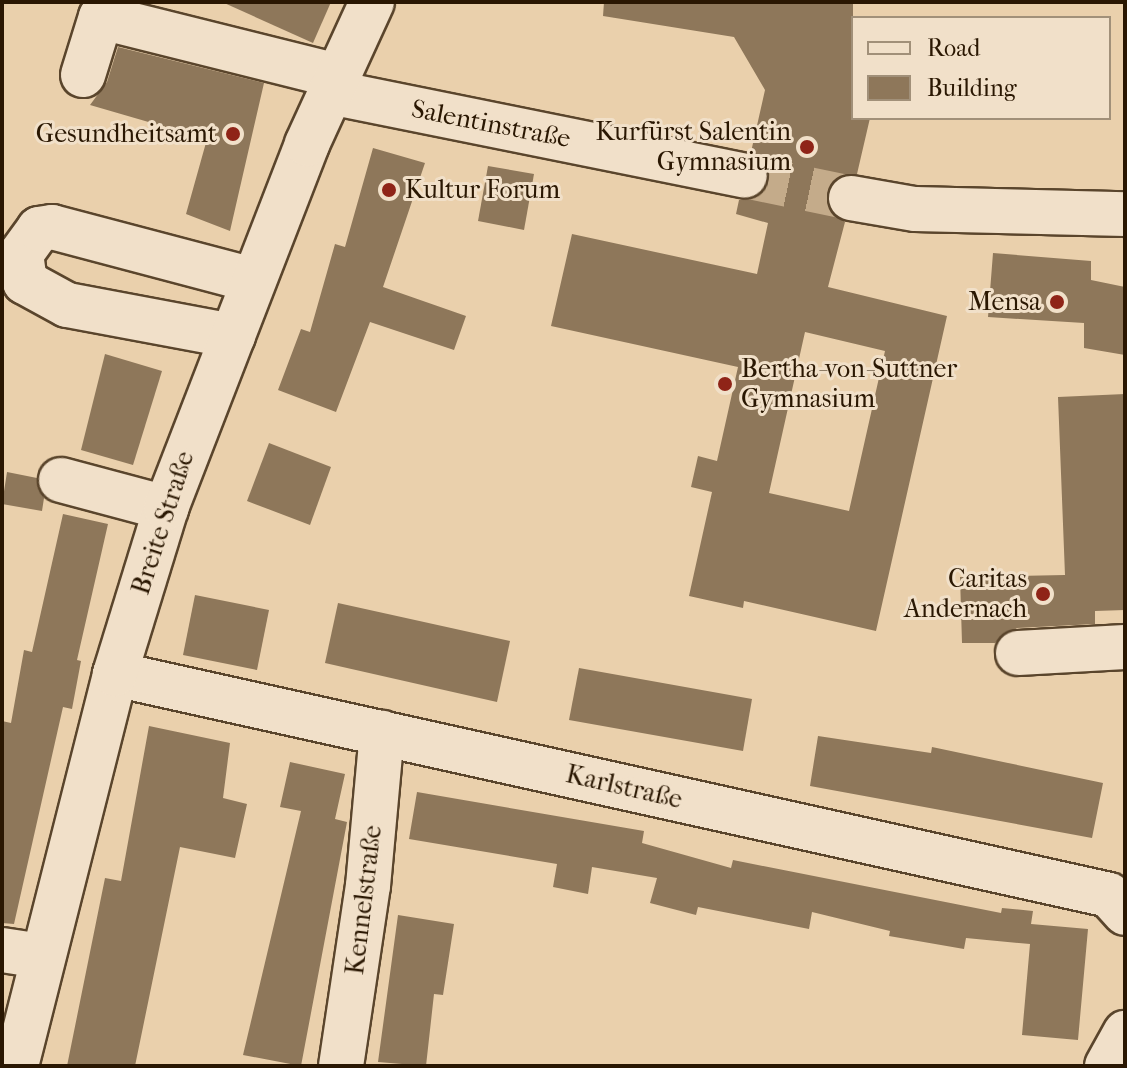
<!DOCTYPE html>
<html>
<head>
<meta charset="utf-8">
<style>
	body { margin:0 }
	#map { position:relative; width:1127px; height:1068px; overflow:hidden; background:#ead0ac; font-family:"IM FELL French Canon",serif }
	div>[style] { position:absolute }
	[style*='--x'] { left:calc(var(--x)*1px); top:calc(var(--y)*1px); width:calc(var(--w)*1px); rotate:calc(var(--a)*1deg) }
	.building>* { inset:0; background:#8e775a }
	.minor-tunnel>* { height:44px; margin-top:-22px; transform-origin:0; background:repeating-linear-gradient(90deg,#c4ab8a 0 44px,transparent 0 66px) }
	.roads { filter:drop-shadow(2px 0 #5a452c) drop-shadow(-2px 0 #5a452c) drop-shadow(0 2px #5a452c) drop-shadow(0 -2px #5a452c) }
	.minor>* { height:44px; margin:-22px; padding:0 22px; transform-origin:22px; border-radius:22px; background:#f1e0c9 }
	.dots>* { width:22px; height:22px; translate:-50% -50%; box-sizing:border-box; border:4px solid #f1e0c9; border-radius:50% }
	span { translate:-50% -50%; white-space:nowrap; text-align:center; line-height:1.15; -webkit-text-stroke:6px #f1e0c9; paint-order:stroke }
	.street-label { font-size:26px; color:#2a1702 }
	.poi-label { font-size:26px; color:#2a1702 }
	.right { translate:-100% -50%; text-align:right }
	.left { translate:0 -50%; text-align:left }
	.frame { position:absolute; inset:0; border:4px solid #2a1702; pointer-events:none }
	.legend { position:absolute; left:851px; top:16px; width:260px; height:104px; box-sizing:border-box; background:#f1e0c9; border:2px solid #a19079; margin:0; padding:10px 14px; list-style:none; font-size:24px; color:#2a1702 }
	.legend li { display:flex; align-items:center; gap:16px; height:40px }
	.legend b { width:40px; border:2px solid #a19079 }
</style>
</head>
<body>
<div id="map">
	<div class="building">
		<div style="clip-path:polygon(222px 2px,331px 2px,313px 43px)"></div>
		<div style="clip-path:polygon(evenodd,604px 2px,853px 2px,853px 118px,870px 118px,857px 174px,842px 175px,827px 193px,828px 207px,845px 222px,828px 287px,947px 316px,876px 631px,744px 601px,743px 608px,689px 596px,712px 492px,691px 487px,698px 456px,717px 461px,738px 367px,551px 326px,572px 234px,757px 274px,768px 223px,736px 214px,739px 200px,754px 199px,770px 180px,768px 167px,751px 152px,765px 90px,734px 37px,603px 16px,604px 2px,805px 332px,885px 351px,849px 511px,769px 493px,805px 332px)"></div>
		<div style="clip-path:polygon(118px 47px,264px 83px,230px 231px,186px 214px,207px 139px,90px 105px,107px 82px)"></div>
		<div style="clip-path:polygon(373px 148px,425px 163px,383px 287px,466px 316px,454px 350px,370px 322px,336px 412px,278px 390px,301px 329px,310px 332px,335px 244px,345px 247px)"></div>
		<div style="clip-path:polygon(488px 166px,534px 174px,524px 230px,478px 221px)"></div>
		<div style="clip-path:polygon(993px 253px,1091px 261px,1091px 280px,1125px 287px,1125px 355px,1084px 348px,1084px 323px,988px 317px)"></div>
		<div style="clip-path:polygon(105px 354px,162px 371px,133px 465px,81px 450px)"></div>
		<div style="clip-path:polygon(1125px 394px,1125px 610px,1095px 611px,1095px 624px,1017px 628px,995px 643px,962px 643px,960px 577px,1065px 575px,1058px 397px)"></div>
		<div style="clip-path:polygon(269px 443px,331px 467px,310px 525px,247px 501px)"></div>
		<div style="clip-path:polygon(7px 472px,37px 478px,44px 498px,42px 511px,2px 504px)"></div>
		<div style="clip-path:polygon(63px 514px,108px 524px,77px 660px,81px 661px,72px 709px,63px 707px,14px 924px,2px 923px,2px 721px,11px 723px,24px 650px,32px 652px)"></div>
		<div style="clip-path:polygon(195px 595px,269px 610px,257px 670px,183px 655px)"></div>
		<div style="clip-path:polygon(338px 603px,510px 641px,497px 702px,325px 663px)"></div>
		<div style="clip-path:polygon(579px 668px,752px 699px,743px 751px,569px 720px)"></div>
		<div style="clip-path:polygon(149px 726px,230px 743px,223px 798px,247px 804px,235px 858px,180px 847px,135px 1066px,67px 1066px,105px 878px,121px 881px)"></div>
		<div style="clip-path:polygon(818px 736px,931px 753px,932px 747px,1103px 783px,1092px 838px,810px 786px)"></div>
		<div style="clip-path:polygon(290px 762px,345px 774px,335px 819px,347px 822px,301px 1066px,243px 1055px,301px 811px,280px 807px)"></div>
		<div style="clip-path:polygon(417px 792px,644px 831px,642px 843px,731px 868px,733px 860px,1001px 913px,1002px 908px,1033px 911px,1031px 924px,1088px 929px,1078px 1040px,1022px 1035px,1030px 944px,966px 938px,964px 949px,889px 936px,890px 931px,812px 912px,809px 929px,698px 907px,696px 915px,650px 903px,657px 878px,592px 867px,588px 894px,553px 887px,557px 864px,409px 839px)"></div>
		<div style="clip-path:polygon(398px 915px,454px 924px,443px 995px,434px 994px,426px 1066px,378px 1062px)"></div>
	</div>
	<div class="minor-tunnel">
		<div style="--x:745;--y:176;--w:108;--a:11.7"></div>
	</div>
	<div class="roads">
		<div class="minor">
			<div style="--x:83;--y:75;--w:61;--a:-72.8"></div>
			<div style="--x:101;--y:17;--w:243;--a:14"></div>
			<div style="--x:330;--y:92;--w:423;--a:11.4"></div>
			<div style="--x:851;--y:198;--w:65;--a:9.8"></div>
			<div style="--x:915;--y:209;--w:210;--a:1.4"></div>
			<div style="--x:233;--y:336;--w:169;--a:-169.4"></div>
			<div style="--x:67;--y:305;--w:48;--a:-151.3"></div>
			<div style="--x:25;--y:282;--w:28;--a:-98"></div>
			<div style="--x:21;--y:254;--w:31;--a:-54"></div>
			<div style="--x:39;--y:229;--w:13;--a:-9"></div>
			<div style="--x:52;--y:227;--w:208;--a:14.8"></div>
			<div style="--x:61;--y:480;--w:109;--a:14.9"></div>
			<div style="--x:1018;--y:653;--w:107;--a:-3.2"></div>
			<div style="--x:115;--y:674;--w:1018;--a:12.53"></div>
			<div style="--x:1109;--y:895;--w:24;--a:48"></div>
			<div style="--x:2;--y:950;--w:40;--a:8.5"></div>
			<div style="--x:16;--y:1066;--w:404;--a:-75.8"></div>
			<div style="--x:115;--y:674;--w:174;--a:-72.9"></div>
			<div style="--x:166;--y:508;--w:390;--a:-68.8"></div>
			<div style="--x:307;--y:144;--w:156;--a:-65.4"></div>
			<div style="--x:341;--y:1066;--w:182;--a:-81.5"></div>
			<div style="--x:368;--y:886;--w:154;--a:-84.8"></div>
			<div style="--x:1107;--y:1066;--w:38;--a:-61"></div>
		</div>
	</div>
	<div class="dots">
		<div style="left:233px;top:134px;background:#8f2418"></div>
		<div style="left:807px;top:147px;background:#8f2418"></div>
		<div style="left:389px;top:190px;background:#8f2418"></div>
		<div style="left:1057px;top:302px;background:#8f2418"></div>
		<div style="left:725px;top:384px;background:#8f2418"></div>
		<div style="left:1043px;top:594px;background:#8f2418"></div>
	</div>
	<div class="street-label">
		<span style="left:491px;top:124px;rotate:11deg">Salentinstraße</span>
		<span style="left:163px;top:523px;rotate:-72deg">Breite Straße</span>
		<span style="left:624px;top:787px;rotate:13deg">Karlstraße</span>
		<span style="left:364px;top:900px;rotate:-83deg">Kennelstraße</span>
	</div>
	<div class="poi-label">
		<span class="right" style="left:791px;top:147px">Kurfürst Salentin<br>Gymnasium</span>
		<span class="right" style="left:217px;top:134px">Gesundheitsamt</span>
		<span class="left" style="left:405px;top:190px">Kultur Forum</span>
		<span class="right" style="left:1041px;top:302px">Mensa</span>
		<span class="left" style="left:741px;top:384px">Bertha-von-Suttner<br>Gymnasium</span>
		<span class="right" style="left:1027px;top:594px">Caritas<br>Andernach</span>
	</div>
	<div class="frame"></div>
	<ul class="legend">
	<li><b style="height:10px;background:#f1e0c9"></b>Road</li>
	<li><b style="height:22px;background:#8e775a"></b>Building</li>
	</ul>
</div>
</body>
</html>
